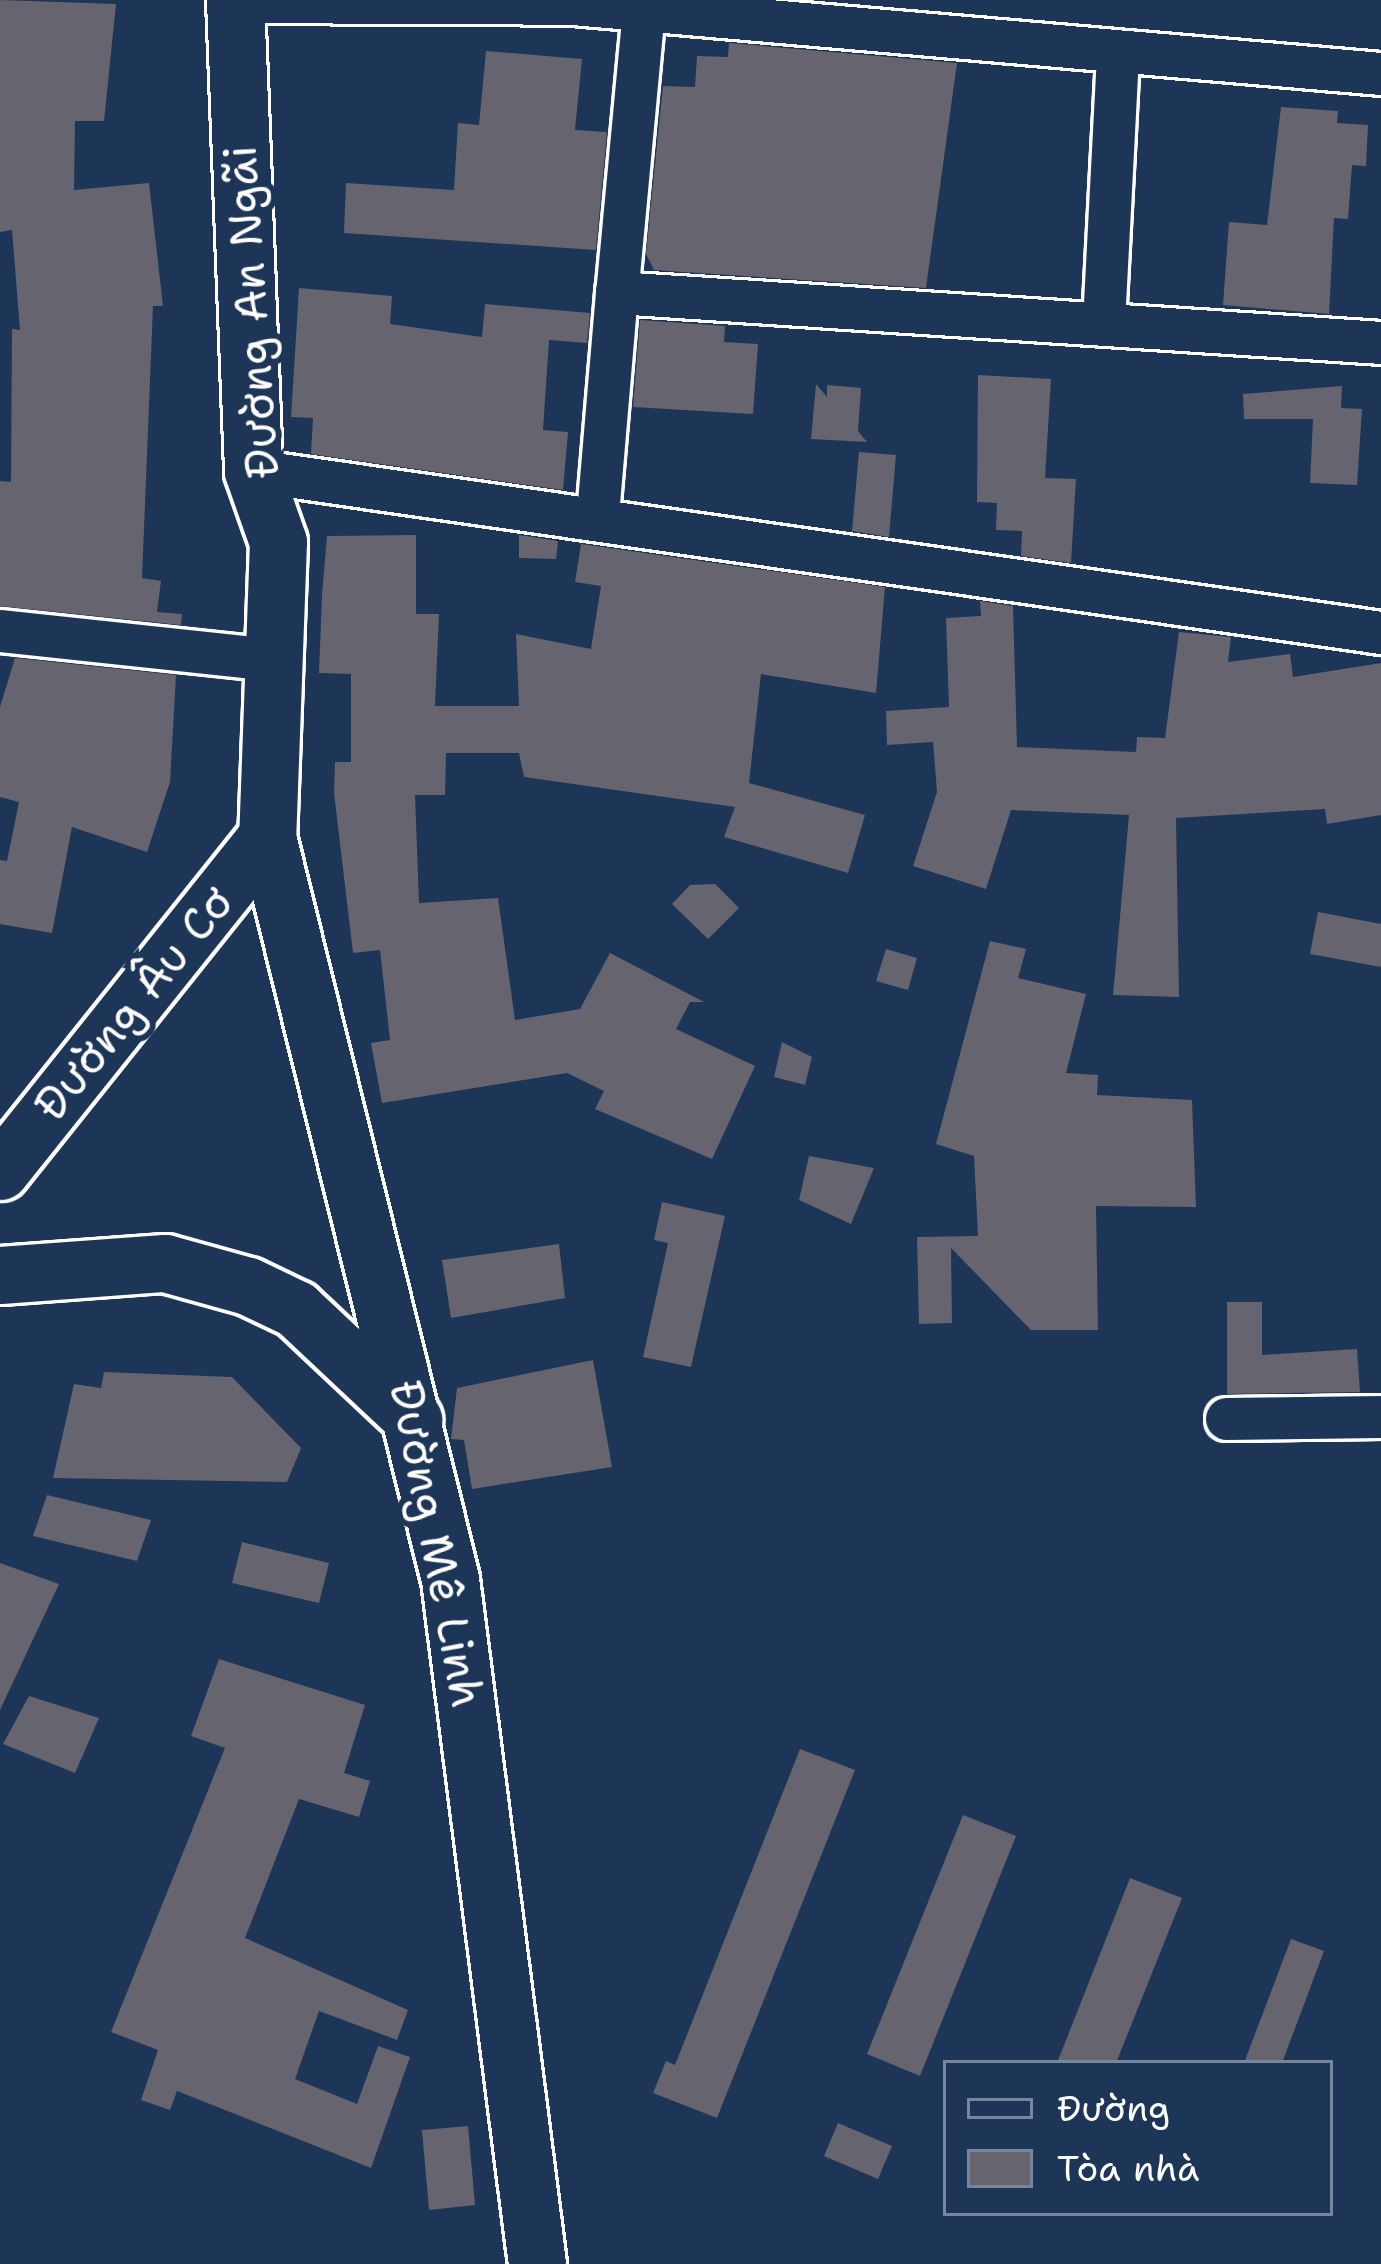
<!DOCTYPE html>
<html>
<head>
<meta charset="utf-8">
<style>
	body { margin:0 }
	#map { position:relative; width:1381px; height:2264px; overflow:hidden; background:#1d3557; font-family:"Shantell Sans",sans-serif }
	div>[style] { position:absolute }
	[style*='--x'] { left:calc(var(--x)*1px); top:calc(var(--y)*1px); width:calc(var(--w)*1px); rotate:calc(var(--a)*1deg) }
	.building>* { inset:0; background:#65646f }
	.roads { filter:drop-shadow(3px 0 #fff) drop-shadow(-3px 0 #fff) drop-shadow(0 3px #fff) drop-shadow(0 -3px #fff) }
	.minor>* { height:42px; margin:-21px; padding:0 21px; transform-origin:21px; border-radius:21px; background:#1d3557 }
	.secondary>* { height:57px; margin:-28.5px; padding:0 28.5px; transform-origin:28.5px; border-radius:28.5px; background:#1d3557 }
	span { translate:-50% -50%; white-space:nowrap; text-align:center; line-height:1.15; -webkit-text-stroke:12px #1d3557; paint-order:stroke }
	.street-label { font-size:45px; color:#fff }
	.legend { position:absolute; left:943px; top:2060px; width:390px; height:156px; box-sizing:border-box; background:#1d3557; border:3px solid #77869a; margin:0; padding:15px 21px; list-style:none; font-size:36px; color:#fff }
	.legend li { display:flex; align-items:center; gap:24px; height:60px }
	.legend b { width:60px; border:3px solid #77869a }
</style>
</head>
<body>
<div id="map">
	<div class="building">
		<div style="clip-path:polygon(0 0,116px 4px,104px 121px,75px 121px,74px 190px,149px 183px,163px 306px,153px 306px,142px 578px,161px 581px,157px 612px,182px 614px,181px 625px,0 606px,0 481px,11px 482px,12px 329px,20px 330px,12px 230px,0 232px)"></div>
		<div style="clip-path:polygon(729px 43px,957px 63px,926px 288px,654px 270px,646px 254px,663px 86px,695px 87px,697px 56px,728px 57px)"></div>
		<div style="clip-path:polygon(486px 51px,582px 59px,575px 130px,607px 132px,596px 250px,344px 233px,346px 183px,454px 190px,458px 123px,479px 125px)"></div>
		<div style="clip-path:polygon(1281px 107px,1338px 111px,1337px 123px,1368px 125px,1366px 166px,1352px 165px,1348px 219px,1334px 218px,1329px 314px,1223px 305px,1229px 222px,1267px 225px)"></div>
		<div style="clip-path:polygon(299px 288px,392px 296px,390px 324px,482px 337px,485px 304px,590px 313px,587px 343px,549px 340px,543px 430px,568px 432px,563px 490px,311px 454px,313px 418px,291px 417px)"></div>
		<div style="clip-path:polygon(640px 320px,725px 326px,724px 342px,758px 344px,753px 414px,633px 407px)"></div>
		<div style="clip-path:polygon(978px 375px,1051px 379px,1045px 478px,1076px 479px,1071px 563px,1021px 556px,1022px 531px,996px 530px,997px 503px,977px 502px)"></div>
		<div style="clip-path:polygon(816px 384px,827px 397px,827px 385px,861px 388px,858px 431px,867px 442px,811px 439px)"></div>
		<div style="clip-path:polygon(1342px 386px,1341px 408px,1362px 409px,1357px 485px,1310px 483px,1313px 419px,1244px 419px,1243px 394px)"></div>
		<div style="clip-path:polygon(859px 452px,896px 455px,889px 537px,852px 531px)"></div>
		<div style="clip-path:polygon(416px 535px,416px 614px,439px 614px,435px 706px,519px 706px,516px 634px,591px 649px,601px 586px,575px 582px,581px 544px,885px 587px,876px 693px,761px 674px,749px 783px,865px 815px,848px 873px,724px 837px,735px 807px,524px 777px,519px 753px,446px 753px,445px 795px,415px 795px,419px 903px,498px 898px,515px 1020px,580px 1009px,610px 953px,704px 1002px,690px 1002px,676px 1029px,755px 1066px,712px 1159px,595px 1109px,604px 1091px,567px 1073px,382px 1103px,371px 1043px,390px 1040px,380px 950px,353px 953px,334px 793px,335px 762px,351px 762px,351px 674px,319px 673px,322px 595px,327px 536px)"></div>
		<div style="clip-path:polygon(519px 535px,558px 541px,556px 559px,519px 558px)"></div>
		<div style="clip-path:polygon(980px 601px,1013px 606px,1017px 747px,1136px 752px,1137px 737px,1165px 738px,1179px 632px,1231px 637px,1228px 662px,1290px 654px,1293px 677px,1381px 663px,1381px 815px,1327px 824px,1325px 809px,1176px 818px,1179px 997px,1113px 995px,1129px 815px,1011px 810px,986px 889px,913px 866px,937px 792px,933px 742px,887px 745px,886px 711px,949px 707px,946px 618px,981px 616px)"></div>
		<div style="clip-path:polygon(15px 658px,176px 675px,170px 782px,147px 852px,72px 827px,52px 933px,0 924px,0 860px,7px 861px,19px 802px,0 797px,0 707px)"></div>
		<div style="clip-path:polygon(715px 884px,739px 908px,708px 939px,672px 904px,690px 885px)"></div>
		<div style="clip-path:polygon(1318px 912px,1381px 924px,1381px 967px,1310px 954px)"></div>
		<div style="clip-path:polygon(990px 941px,1026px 949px,1018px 978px,1086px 994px,1066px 1073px,1098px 1075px,1097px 1095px,1192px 1100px,1196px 1207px,1096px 1206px,1098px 1330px,1031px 1330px,951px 1248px,952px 1323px,919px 1324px,917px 1237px,978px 1236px,974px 1156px,936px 1144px)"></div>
		<div style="clip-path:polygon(886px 949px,917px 958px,908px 990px,876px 981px)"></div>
		<div style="clip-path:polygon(782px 1042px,812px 1057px,805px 1085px,774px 1077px)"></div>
		<div style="clip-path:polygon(809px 1156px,874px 1168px,851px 1224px,799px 1200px)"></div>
		<div style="clip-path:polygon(662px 1202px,725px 1216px,691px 1367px,643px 1357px,668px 1243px,654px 1240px)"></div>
		<div style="clip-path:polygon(559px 1244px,565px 1298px,451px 1318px,442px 1260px)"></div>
		<div style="clip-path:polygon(1227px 1302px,1262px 1302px,1262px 1355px,1357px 1349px,1360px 1392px,1227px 1394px)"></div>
		<div style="clip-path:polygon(593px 1360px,612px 1467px,472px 1489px,464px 1440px,451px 1439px,457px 1388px)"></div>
		<div style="clip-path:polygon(104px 1372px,232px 1377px,301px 1448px,287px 1482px,53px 1478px,74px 1384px,101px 1388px)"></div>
		<div style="clip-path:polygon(47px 1495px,151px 1520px,137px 1561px,33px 1536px)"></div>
		<div style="clip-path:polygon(242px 1542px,329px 1563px,319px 1603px,232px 1583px)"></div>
		<div style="clip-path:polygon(0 1563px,59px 1584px,0 1710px)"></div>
		<div style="clip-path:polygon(219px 1659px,365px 1705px,344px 1773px,370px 1781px,359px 1817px,299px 1799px,245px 1938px,408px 2010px,397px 2040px,319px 2011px,295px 2079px,357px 2104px,378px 2046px,410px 2057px,371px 2168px,177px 2091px,170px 2110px,141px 2100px,158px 2050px,111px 2032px,225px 1748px,191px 1736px)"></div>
		<div style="clip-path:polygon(29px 1696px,99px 1718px,75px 1773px,3px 1744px)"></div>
		<div style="clip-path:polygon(800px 1749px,855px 1770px,717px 2118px,653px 2093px,666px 2061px,675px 2065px)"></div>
		<div style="clip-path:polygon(963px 1815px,1016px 1836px,920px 2076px,867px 2054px)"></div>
		<div style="clip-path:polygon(1130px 1878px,1182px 1898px,1116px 2063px,1057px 2063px)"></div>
		<div style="clip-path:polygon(1291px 1939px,1324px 1951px,1282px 2063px,1244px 2063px)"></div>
		<div style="clip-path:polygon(838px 2123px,892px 2146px,878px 2179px,824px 2156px)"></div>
		<div style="clip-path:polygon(468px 2126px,475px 2205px,429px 2210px,422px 2130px)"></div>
	</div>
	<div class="roads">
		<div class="minor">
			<div style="--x:235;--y:2;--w:338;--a:0.3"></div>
			<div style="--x:573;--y:4;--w:811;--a:4.95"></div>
			<div style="--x:644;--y:10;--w:284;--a:95.4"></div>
			<div style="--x:617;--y:293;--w:766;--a:3.74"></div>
			<div style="--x:1104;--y:323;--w:267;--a:-87"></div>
			<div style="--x:253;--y:471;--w:1140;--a:8.17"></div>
			<div style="--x:598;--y:515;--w:223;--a:-85.1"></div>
			<div style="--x:0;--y:631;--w:275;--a:6.1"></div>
			<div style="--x:1227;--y:1419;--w:154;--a:-0.7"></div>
		</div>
		<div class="secondary">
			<div style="--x:235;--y:0;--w:471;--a:87.8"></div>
			<div style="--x:253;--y:471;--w:75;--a:70.6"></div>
			<div style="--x:278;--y:542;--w:295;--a:92.1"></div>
			<div style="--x:267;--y:837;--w:764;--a:76.15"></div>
			<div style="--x:450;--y:1579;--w:691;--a:82.76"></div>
			<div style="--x:0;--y:1171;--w:428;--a:-51.4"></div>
			<div style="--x:0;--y:1275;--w:165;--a:-4.2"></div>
			<div style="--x:165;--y:1263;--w:86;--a:15.5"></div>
			<div style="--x:248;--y:1286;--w:53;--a:25.6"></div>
			<div style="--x:296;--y:1309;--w:161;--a:43.2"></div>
		</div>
	</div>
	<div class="street-label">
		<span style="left:252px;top:312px;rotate:-94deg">Đường An Ngãi</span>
		<span style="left:134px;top:1004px;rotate:-51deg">Đường Âu Cơ</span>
		<span style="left:436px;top:1544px;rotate:79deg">Đường Mê Linh</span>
	</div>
	<ul class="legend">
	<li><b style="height:15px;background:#1d3557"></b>Đường</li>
	<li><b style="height:33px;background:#65646f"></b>Tòa nhà</li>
	</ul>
</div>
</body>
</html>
